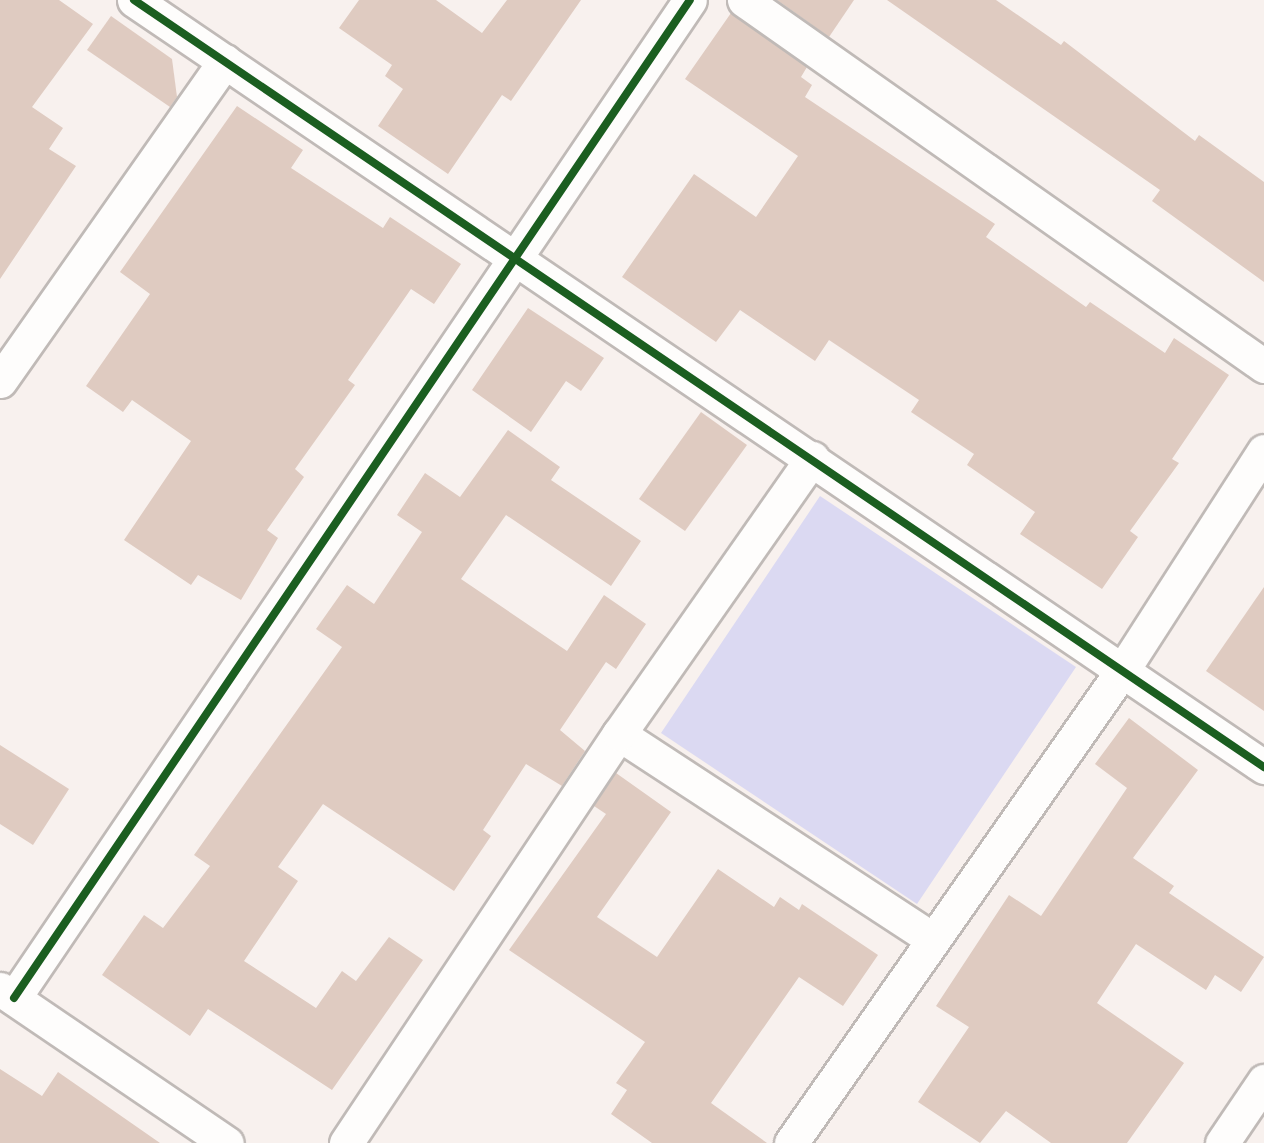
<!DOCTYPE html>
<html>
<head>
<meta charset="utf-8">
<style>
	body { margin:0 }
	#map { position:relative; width:1264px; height:1143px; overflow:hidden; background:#f8f1ee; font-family:Figtree,sans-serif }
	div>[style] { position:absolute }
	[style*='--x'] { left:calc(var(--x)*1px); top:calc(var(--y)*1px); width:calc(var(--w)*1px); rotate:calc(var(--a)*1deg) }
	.green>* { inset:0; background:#dbd9f2 }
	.building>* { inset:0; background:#dfcbc1 }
	.roads { filter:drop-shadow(2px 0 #c0bab7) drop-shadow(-2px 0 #c0bab7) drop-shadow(0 2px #c0bab7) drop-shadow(0 -2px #c0bab7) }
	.minor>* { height:33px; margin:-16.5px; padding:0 16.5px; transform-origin:16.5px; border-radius:16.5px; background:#fefdfc }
	.cycleway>* { height:8px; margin:-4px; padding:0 4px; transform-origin:4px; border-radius:4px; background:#1b5e20 }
	span { translate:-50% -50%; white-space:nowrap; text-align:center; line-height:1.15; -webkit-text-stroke:4.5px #fcf0ea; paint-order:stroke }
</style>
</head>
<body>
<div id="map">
	<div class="green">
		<div style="clip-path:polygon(820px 496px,1076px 667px,917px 904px,661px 733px)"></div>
	</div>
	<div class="building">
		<div style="clip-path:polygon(0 0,59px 0,93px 24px,32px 107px,63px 128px,49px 149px,76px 166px,0 279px)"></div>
		<div style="clip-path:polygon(359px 0,436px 0,482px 33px,507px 0,581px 0,511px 101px,502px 95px,448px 174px,378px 126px,403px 89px,385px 76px,392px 65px,339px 28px)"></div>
		<div style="clip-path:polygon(777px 0,854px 0,829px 37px)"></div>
		<div style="clip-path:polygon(887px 0,996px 0,1061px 45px,1064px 41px,1195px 141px,1199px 135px,1264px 182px,1264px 282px,1152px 201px,1160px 190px)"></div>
		<div style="clip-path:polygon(731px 13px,807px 67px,801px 77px,812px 85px,805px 97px,995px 224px,986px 237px,1086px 307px,1090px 302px,1165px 353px,1174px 338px,1229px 375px,1172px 459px,1179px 463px,1130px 531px,1138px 537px,1102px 589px,1020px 534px,1035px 512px,967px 465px,974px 454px,911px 412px,919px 400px,829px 340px,815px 361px,740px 310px,716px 342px,622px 277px,694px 174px,756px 217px,798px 156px,685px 79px)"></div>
		<div style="clip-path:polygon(111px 16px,172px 59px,177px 97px,170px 107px,87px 50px)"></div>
		<div style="clip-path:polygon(237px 106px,303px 150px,291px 168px,383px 228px,390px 217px,461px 264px,434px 304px,411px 289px,348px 380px,355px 385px,295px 469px,304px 477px,267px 530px,278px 538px,241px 600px,198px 575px,191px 585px,124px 540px,191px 441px,132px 400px,123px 412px,86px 386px,150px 294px,120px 272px)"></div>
		<div style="clip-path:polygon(528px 308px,604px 358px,581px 391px,566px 381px,531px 432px,472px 390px)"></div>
		<div style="clip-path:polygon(701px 412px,747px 445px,685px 531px,639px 499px)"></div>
		<div style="clip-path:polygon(508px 430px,560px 467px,551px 480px,641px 541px,611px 586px,506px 515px,461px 579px,567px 651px,604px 595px,646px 624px,616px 669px,606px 662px,560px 730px,585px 751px,562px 786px,526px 764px,483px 830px,491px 836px,454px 891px,323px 804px,278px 867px,298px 881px,244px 961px,316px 1008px,342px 971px,356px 981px,389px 937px,423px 960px,332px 1090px,208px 1009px,190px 1036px,102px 975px,144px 915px,163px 928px,210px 866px,194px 855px,342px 647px,316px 629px,347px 585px,374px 604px,422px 532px,397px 515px,425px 473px,460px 497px)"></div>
		<div style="clip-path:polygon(1264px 587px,1264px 711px,1206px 671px)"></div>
		<div style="clip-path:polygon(1129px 718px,1198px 770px,1133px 858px,1174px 886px,1169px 893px,1264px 957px,1241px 992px,1215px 975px,1206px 990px,1136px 944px,1097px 1003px,1184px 1063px,1127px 1143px,1051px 1143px,1006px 1111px,980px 1143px,918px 1102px,969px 1027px,936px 1006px,1009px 895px,1041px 916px,1127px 788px,1095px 764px)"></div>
		<div style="clip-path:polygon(0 745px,69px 789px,33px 845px,0 824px)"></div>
		<div style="clip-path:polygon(616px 773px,671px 812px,597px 917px,657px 957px,718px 869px,774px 907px,780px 897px,799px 910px,802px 904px,878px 955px,843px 1006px,799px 977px,711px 1103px,767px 1143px,652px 1143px,611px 1114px,627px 1090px,616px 1083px,645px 1042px,509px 950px,606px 814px,594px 806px)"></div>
		<div style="clip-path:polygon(0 1069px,42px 1096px,58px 1072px,160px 1143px,0 1143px)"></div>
	</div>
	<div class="roads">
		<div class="minor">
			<div style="--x:134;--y:0;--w:1366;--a:34.17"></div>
			<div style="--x:744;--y:0;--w:636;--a:35.14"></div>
			<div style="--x:0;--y:381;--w:391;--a:-54.9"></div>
			<div style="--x:619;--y:734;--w:373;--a:33.2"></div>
			<div style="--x:0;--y:989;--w:274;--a:34.2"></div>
			<div style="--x:14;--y:998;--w:1205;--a:-55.89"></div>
			<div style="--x:346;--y:1143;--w:492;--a:-56.3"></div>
			<div style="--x:619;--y:734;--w:337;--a:-55"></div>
			<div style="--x:791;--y:1143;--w:580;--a:-54.97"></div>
			<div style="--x:1124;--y:668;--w:258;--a:-57.2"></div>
			<div style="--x:1222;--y:1143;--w:75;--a:-55.9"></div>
		</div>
	</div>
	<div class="cycleway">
		<div style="--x:134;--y:0;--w:1366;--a:34.17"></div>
		<div style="--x:14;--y:998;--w:1205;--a:-55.89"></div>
	</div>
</div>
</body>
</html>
